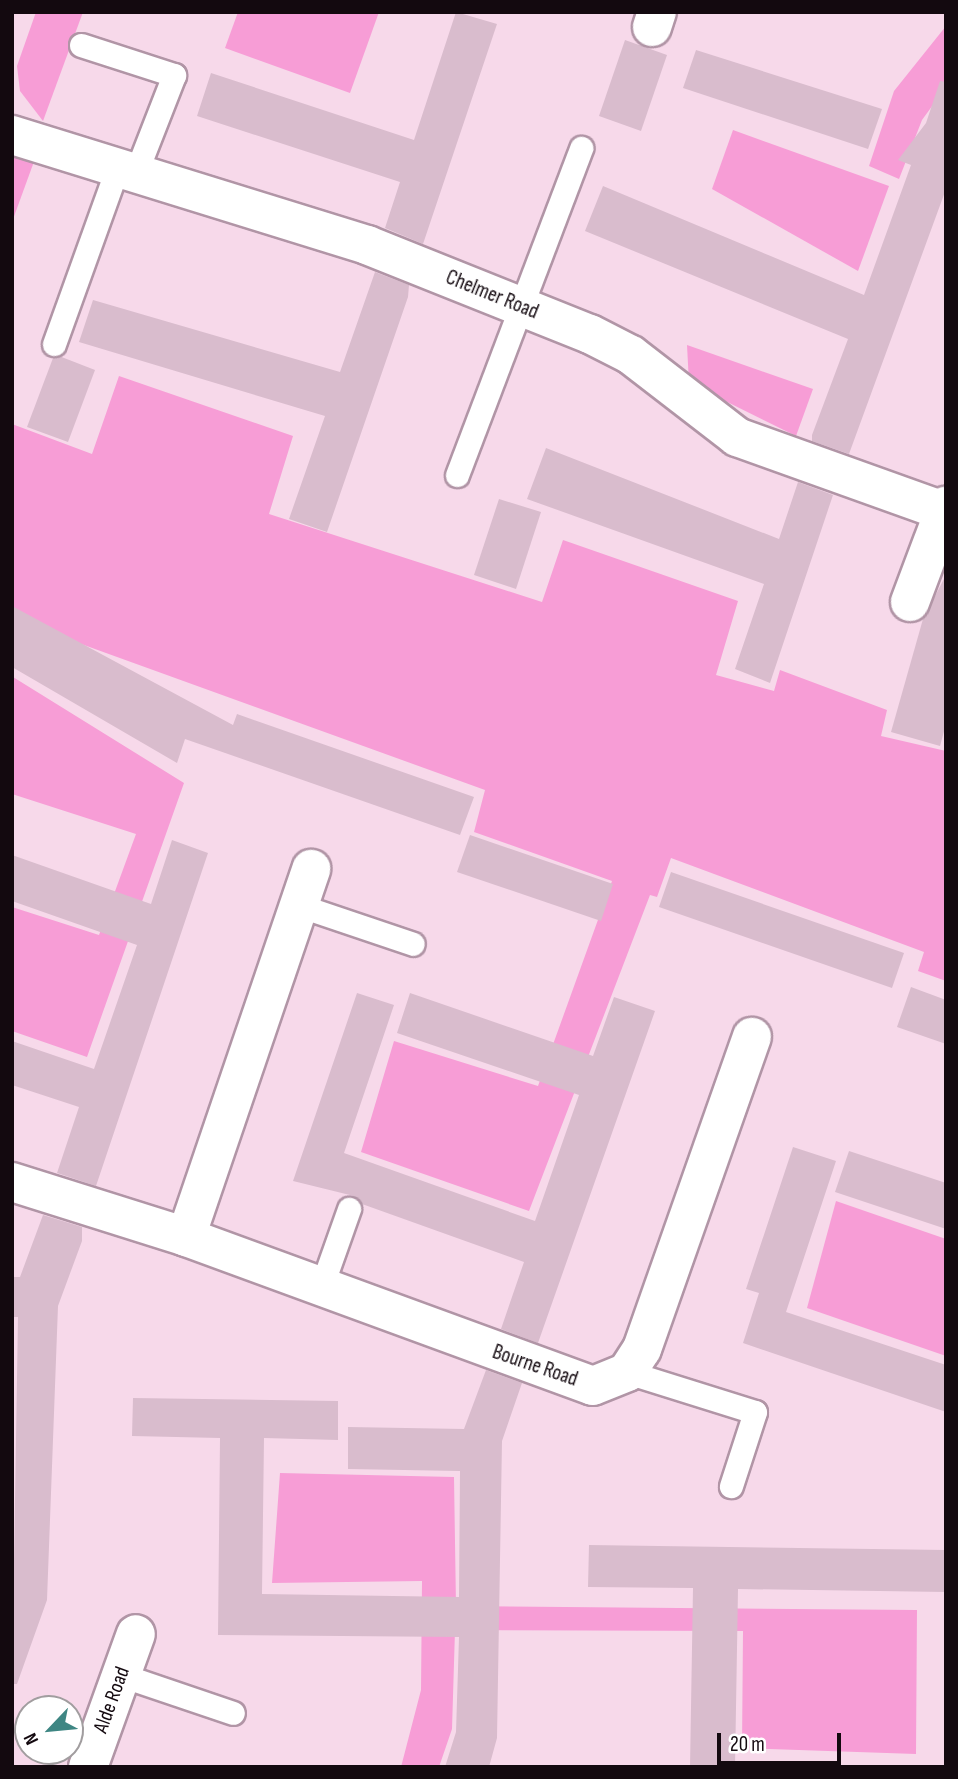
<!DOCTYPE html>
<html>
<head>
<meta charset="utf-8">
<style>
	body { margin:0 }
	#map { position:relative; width:958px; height:1779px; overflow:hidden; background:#f7d9ea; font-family:"Sofia Sans Condensed",sans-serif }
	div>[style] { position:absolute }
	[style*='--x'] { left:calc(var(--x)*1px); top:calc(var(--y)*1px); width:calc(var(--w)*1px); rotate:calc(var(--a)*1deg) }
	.green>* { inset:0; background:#f79dd6 }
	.building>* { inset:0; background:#d9bccd }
	.roads { filter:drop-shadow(2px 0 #b195a6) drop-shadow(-2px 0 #b195a6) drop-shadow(0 2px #b195a6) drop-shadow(0 -2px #b195a6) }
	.lane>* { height:23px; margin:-11.5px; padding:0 11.5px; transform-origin:11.5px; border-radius:11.5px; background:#fff }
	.street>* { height:38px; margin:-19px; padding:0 19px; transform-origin:19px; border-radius:19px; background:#fff }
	span { translate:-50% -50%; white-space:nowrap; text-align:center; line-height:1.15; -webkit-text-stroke:7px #fff; paint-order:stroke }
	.street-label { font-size:21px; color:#13090f }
	.frame { position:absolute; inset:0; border:14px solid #13090f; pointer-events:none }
	.north { position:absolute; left:14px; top:1695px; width:70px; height:70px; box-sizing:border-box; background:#fff; border:2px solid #a19d9f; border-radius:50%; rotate:244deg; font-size:19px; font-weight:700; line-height:28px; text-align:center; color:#13090f }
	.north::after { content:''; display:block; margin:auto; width:24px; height:32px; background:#3e8683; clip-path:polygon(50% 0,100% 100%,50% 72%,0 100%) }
	.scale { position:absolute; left:717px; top:1733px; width:124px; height:32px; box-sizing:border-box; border:4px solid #13090f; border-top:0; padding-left:9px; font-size:21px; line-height:24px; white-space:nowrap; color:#13090f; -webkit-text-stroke:5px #fff; paint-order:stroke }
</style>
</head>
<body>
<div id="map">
	<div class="green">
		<div style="clip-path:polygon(36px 12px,83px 12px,43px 121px,20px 91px,17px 66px)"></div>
		<div style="clip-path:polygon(238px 12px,379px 12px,350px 93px,225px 48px)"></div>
		<div style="clip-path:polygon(946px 26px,946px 87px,922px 120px,899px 179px,869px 166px,894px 91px)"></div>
		<div style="clip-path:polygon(733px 130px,889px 186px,858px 271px,712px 189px)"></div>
		<div style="clip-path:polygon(20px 153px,36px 156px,12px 222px,12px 156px)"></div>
		<div style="clip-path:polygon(687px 345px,813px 389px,796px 436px,689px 383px)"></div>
		<div style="clip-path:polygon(119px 376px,293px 436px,269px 514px,542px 602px,563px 540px,738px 601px,716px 675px,774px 691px,780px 670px,887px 710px,881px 736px,946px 751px,946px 981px,918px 971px,924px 952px,671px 858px,657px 897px,650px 895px,529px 1211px,361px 1152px,394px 1041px,538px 1086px,612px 881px,474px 832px,485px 790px,12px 619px,12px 424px,92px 454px)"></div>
		<div style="clip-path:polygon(13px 677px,184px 783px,87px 1057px,12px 1031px,12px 907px,99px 935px,136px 834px,12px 794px)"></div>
		<div style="clip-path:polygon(836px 1201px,946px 1239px,946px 1356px,807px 1308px)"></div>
		<div style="clip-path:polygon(280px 1473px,454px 1477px,456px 1606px,917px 1610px,916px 1754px,742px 1748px,743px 1631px,455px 1630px,452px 1729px,439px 1767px,401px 1767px,421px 1690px,422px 1581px,272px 1583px)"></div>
	</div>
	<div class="building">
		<div style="clip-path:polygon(456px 12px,497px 24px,423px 244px,385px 228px,400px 182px,197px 116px,211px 73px,414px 140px)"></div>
		<div style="clip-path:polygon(625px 40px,667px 55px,641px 131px,599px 116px)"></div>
		<div style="clip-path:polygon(696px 50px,882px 109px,868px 149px,683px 88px)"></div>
		<div style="clip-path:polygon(940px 81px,946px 82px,946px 189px,849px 454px,812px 441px,812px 435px,848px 339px,585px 231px,603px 186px,864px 295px,911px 165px,898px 160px,926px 123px)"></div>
		<div style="clip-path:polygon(375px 272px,409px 285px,408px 297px,327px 532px,289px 519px,325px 416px,79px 342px,93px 300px,340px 372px)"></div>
		<div style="clip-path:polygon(59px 356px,95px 370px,68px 442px,27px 427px,53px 358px)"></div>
		<div style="clip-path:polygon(546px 448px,779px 539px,798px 482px,833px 495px,770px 683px,735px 669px,764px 584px,527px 499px)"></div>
		<div style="clip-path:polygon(499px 499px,541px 512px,516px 589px,474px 575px)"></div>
		<div style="clip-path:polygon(946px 575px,946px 724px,940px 746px,891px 732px,923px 619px)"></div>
		<div style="clip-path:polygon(12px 606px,233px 725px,237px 714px,474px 797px,460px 835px,185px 739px,177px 763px,12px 667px)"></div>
		<div style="clip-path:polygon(470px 835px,613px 884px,601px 921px,457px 872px)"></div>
		<div style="clip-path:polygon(172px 840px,208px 853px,96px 1186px,57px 1173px,79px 1107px,12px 1085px,12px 1041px,94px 1069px,137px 945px,12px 901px,12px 855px,151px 904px)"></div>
		<div style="clip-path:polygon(671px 872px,904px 953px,892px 988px,659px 907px)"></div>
		<div style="clip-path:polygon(911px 987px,946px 1000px,946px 1044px,897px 1027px)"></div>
		<div style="clip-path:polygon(357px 993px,394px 1005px,344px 1153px,535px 1221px,579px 1095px,397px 1033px,410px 993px,593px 1056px,614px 997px,655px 1011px,538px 1343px,501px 1329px,524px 1262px,362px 1204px,354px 1196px,293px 1181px)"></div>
		<div style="clip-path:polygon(793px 1147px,836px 1161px,786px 1312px,946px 1365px,946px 1412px,743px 1343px,759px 1293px,746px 1289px)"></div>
		<div style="clip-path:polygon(849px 1151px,946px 1183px,946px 1229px,835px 1192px)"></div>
		<div style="clip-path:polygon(43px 1215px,82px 1227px,82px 1241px,58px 1306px,47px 1600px,17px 1684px,12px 1684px,18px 1317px,12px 1317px,12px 1277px,20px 1277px)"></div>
		<div style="clip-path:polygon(486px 1370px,522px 1383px,502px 1441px,497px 1738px,489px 1767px,445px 1767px,456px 1732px,459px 1637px,218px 1635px,220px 1438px,132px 1436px,133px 1398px,338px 1401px,338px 1440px,264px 1438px,262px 1594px,459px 1597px,460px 1471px,348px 1469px,348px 1427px,464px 1429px)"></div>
		<div style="clip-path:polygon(589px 1545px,946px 1550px,946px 1592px,738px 1589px,735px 1767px,690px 1767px,693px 1588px,588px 1587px)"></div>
	</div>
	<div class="roads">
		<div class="lane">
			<div style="--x:81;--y:45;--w:98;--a:17.9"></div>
			<div style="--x:174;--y:75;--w:107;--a:111.3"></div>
			<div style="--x:54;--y:344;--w:186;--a:-70.2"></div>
			<div style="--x:457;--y:475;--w:350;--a:-69.2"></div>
			<div style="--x:298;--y:905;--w:121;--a:18.7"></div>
			<div style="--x:321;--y:1288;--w:84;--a:-70.5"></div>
			<div style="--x:627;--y:1372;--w:134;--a:17.4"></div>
			<div style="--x:755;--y:1412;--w:78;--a:108"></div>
			<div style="--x:121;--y:1675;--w:118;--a:18.7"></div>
		</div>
		<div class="street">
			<div style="--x:652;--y:27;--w:16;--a:-72"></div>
			<div style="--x:12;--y:135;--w:372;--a:17.2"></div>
			<div style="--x:367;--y:245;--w:240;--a:21.8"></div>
			<div style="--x:590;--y:334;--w:46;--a:27.1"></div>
			<div style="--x:631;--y:355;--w:134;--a:37.7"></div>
			<div style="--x:737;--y:437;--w:220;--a:19.7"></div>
			<div style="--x:910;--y:602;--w:103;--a:-69.4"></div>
			<div style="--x:12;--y:1182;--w:182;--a:17.5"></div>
			<div style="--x:186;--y:1237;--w:433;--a:20.1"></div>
			<div style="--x:593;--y:1386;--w:37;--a:-22"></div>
			<div style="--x:627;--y:1372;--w:27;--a:-57"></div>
			<div style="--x:642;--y:1349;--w:331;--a:-70.6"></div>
			<div style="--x:186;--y:1237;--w:389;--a:-71.2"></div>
			<div style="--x:88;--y:1767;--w:141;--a:-70.2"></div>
		</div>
	</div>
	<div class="street-label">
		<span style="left:492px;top:295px;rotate:22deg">Chelmer Road</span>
		<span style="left:535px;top:1366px;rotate:19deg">Bourne Road</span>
		<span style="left:112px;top:1700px;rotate:-70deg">Alde Road</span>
	</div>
	<div class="frame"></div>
	<div class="north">N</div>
	<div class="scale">20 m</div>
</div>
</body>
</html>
